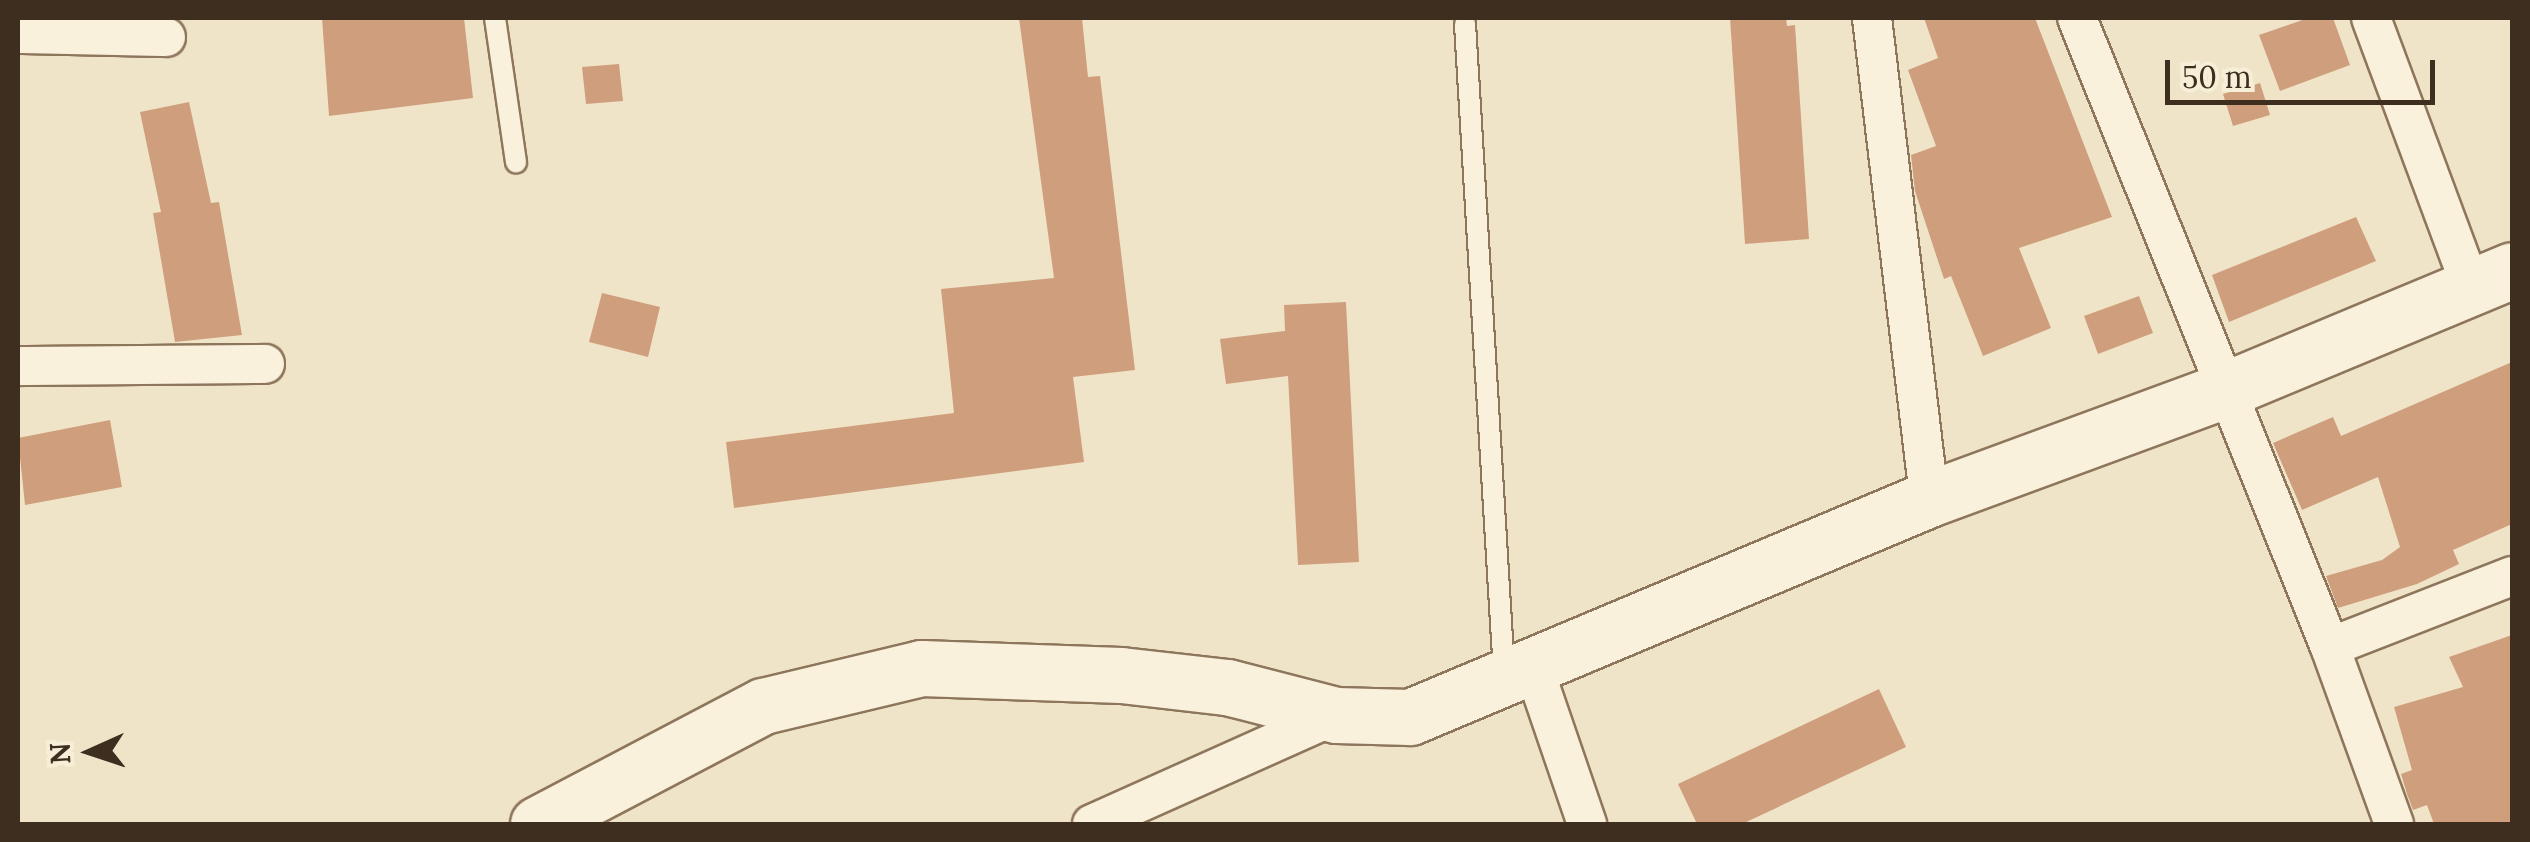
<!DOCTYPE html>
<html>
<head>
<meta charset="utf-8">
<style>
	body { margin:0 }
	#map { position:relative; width:2530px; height:842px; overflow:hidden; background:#f0e4c8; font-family:Lora,serif }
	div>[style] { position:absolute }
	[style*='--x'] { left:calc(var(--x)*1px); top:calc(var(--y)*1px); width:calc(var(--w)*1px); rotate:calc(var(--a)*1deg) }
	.building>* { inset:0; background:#cf9f7d }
	.roads { filter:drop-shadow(2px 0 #8d765c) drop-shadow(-2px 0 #8d765c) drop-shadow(0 2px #8d765c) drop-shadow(0 -2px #8d765c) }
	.lane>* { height:20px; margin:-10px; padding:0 10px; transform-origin:10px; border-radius:10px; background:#faf1dc }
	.street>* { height:38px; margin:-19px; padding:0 19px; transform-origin:19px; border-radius:19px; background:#faf1dc }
	.secondary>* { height:55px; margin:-27.5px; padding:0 27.5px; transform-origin:27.5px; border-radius:27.5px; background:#faf1dc }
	span { translate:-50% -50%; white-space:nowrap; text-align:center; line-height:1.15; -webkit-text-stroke:10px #f7eed8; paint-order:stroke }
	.frame { position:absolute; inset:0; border:20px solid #3d2e20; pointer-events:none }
	.north { position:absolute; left:40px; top:702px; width:100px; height:100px; -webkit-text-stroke:8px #f7eed8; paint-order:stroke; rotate:267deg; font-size:28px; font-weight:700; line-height:40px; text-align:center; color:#3d2e20 }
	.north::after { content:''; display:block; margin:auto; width:35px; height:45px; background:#3d2e20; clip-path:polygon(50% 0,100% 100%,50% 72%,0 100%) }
	.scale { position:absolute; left:2165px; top:60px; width:270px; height:45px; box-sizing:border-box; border:5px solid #3d2e20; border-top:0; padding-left:12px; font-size:30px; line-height:35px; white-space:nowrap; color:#3d2e20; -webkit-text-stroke:8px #f7eed8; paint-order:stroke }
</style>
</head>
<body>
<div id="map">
	<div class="building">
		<div style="clip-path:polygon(322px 18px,464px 18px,473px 98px,329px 116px)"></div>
		<div style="clip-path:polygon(1019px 18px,1082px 18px,1088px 77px,1100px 76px,1135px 370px,1073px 377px,1084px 462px,734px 508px,726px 442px,954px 413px,941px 289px,1054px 278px)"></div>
		<div style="clip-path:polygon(1730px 18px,1786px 18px,1787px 26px,1795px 25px,1809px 239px,1745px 244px)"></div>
		<div style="clip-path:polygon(1924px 18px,2035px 18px,2112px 217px,2019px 248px,2051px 328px,1983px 356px,1951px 276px,1944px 279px,1915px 191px,1911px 155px,1936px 146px,1908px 70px,1938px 58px)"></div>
		<div style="clip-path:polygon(2308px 18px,2333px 18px,2350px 65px,2280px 91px,2259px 35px)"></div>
		<div style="clip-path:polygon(619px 64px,623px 101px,586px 104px,582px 67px)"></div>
		<div style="clip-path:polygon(2260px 83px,2270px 115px,2233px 126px,2223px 94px)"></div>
		<div style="clip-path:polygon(189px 102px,211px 203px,219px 202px,242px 335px,175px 342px,153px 213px,161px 212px,140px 112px)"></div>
		<div style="clip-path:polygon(2356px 217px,2376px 261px,2229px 322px,2212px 275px)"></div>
		<div style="clip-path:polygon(602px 293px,660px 307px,648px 357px,589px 342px)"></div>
		<div style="clip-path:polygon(2139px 296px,2153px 333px,2098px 354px,2084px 316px)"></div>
		<div style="clip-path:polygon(1346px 302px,1359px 562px,1298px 565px,1288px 376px,1226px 384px,1220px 339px,1285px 331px,1284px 305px)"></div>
		<div style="clip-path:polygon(2512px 362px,2512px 524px,2453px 550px,2459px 564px,2417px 584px,2338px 608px,2326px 576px,2382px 560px,2400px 547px,2378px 477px,2302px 510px,2273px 443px,2333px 417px,2341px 436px)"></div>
		<div style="clip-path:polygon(110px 420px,122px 487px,25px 505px,18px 438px)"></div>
		<div style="clip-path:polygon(2512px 635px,2512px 824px,2434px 824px,2427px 805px,2413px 810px,2407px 794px,2401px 774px,2412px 770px,2394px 707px,2463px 687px,2449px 657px)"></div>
		<div style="clip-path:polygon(1879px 689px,1906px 747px,1742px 824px,1697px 824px,1678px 784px)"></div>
	</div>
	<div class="roads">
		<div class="lane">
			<div style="--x:495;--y:18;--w:146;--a:81.7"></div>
			<div style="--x:1465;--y:24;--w:649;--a:86.56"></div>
		</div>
		<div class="street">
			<div style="--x:1872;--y:18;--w:484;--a:83.2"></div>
			<div style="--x:2077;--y:18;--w:678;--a:68.09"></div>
			<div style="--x:2330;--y:647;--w:188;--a:70.1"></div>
			<div style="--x:2371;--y:18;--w:287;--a:69.6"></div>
			<div style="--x:18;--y:34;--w:148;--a:1.2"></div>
			<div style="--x:18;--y:366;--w:247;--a:-0.5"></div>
			<div style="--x:2330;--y:647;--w:195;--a:-21.3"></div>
			<div style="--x:1533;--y:666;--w:167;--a:71.1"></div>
			<div style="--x:1092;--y:824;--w:267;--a:-24.1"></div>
		</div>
		<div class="secondary">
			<div style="--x:538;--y:824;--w:254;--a:-27.7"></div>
			<div style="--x:763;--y:706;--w:163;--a:-13.5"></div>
			<div style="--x:921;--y:668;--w:200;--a:2"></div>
			<div style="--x:1121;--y:675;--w:107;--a:6.5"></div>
			<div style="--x:1227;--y:687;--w:113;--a:14.4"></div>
			<div style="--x:1336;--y:715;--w:74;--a:1.5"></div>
			<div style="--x:1410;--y:717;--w:563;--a:-22.78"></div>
			<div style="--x:1929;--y:499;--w:312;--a:-20.2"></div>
			<div style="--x:2222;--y:391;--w:314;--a:-22.6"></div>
		</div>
	</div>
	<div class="frame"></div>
	<div class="north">N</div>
	<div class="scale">50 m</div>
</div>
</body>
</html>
